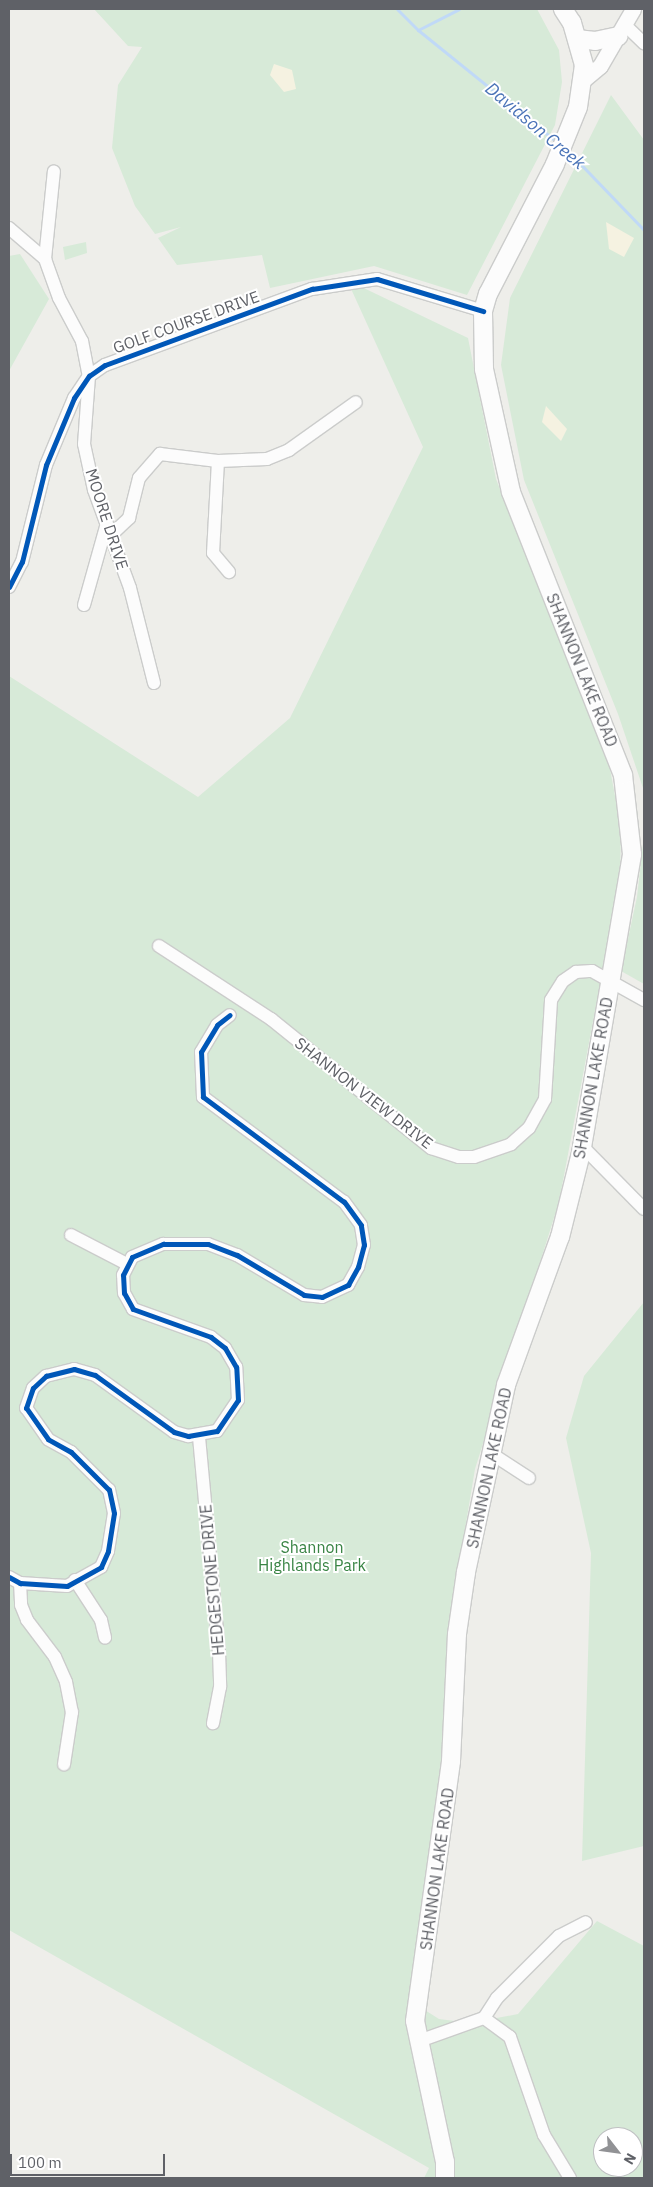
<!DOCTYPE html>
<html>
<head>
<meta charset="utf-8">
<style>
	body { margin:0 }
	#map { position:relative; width:653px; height:2187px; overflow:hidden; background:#eeeeea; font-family:"IBM Plex Sans",sans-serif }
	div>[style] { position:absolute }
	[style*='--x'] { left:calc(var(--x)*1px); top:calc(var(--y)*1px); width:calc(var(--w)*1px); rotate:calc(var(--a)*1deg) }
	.green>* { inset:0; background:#d7ead8 }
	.sand>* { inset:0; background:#f5f2e1 }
	.stream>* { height:3px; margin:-1.5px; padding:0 1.5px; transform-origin:1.5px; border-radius:1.5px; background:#c0d9f7 }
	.roads { filter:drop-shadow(1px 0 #cbcccb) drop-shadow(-1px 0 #cbcccb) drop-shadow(0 1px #cbcccb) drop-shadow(0 -1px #cbcccb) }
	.minor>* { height:12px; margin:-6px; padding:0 6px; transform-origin:6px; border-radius:6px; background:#fcfcfc }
	.tertiary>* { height:15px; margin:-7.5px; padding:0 7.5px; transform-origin:7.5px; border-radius:7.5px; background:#fcfcfc }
	.secondary>* { height:18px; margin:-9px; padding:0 9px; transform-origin:9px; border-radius:9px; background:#fcfcfc }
	.cycleway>* { height:5px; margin:-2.5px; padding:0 2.5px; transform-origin:2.5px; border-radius:2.5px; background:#0057b8 }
	span { translate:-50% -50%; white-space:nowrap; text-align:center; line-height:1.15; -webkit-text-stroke:4px #fff; paint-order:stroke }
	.street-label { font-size:16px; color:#5f6167 }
	.park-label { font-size:16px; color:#398444 }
	.water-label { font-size:18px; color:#4a73b7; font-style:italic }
	.frame { position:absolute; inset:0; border:10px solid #5f6167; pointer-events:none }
	.north { position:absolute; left:593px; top:2127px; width:50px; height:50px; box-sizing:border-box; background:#fff; border:1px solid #bfc0c2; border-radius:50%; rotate:120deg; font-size:14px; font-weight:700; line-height:20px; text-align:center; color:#5f6167 }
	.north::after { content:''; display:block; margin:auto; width:18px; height:22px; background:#919295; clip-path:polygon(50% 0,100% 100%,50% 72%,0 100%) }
	.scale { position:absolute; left:10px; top:2154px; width:155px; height:22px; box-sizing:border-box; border:2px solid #5f6167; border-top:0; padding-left:6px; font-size:15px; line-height:18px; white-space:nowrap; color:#5f6167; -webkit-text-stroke:4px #fff; paint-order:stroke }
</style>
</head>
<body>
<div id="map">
	<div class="green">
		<div style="clip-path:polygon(94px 9px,537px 9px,559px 50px,562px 82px,555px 125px,467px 295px,374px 266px,270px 288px,262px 255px,177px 265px,158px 238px,181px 227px,155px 234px,135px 206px,112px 148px,118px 85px,142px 47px,128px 46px)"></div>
		<div style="clip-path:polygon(611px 95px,644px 140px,644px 791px,618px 714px,524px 480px,501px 365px,510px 298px)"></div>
		<div style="clip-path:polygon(86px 242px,87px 253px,65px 260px,63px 247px)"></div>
		<div style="clip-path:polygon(20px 254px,49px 299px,9px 371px,9px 256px)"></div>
		<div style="clip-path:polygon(evenodd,347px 280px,468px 338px,496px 479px,610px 769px,621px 828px,620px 878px,559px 1202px,475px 1469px,448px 1631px,440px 1795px,418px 1934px,420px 2007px,439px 2019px,470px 2023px,518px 2014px,597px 1921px,644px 1946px,644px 2178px,424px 2178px,429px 2168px,9px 1930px,9px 676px,198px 797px,290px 718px,423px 447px,347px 280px,603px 2137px,633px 2137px,633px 2167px,603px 2167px,603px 2137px)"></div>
		<div style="clip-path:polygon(644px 835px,644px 984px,621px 971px,637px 897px)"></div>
		<div style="clip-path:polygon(644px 1302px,644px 1846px,582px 1861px,591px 1553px,566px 1438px,584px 1376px)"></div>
	</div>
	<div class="sand">
		<div style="clip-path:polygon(274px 64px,292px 70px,296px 89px,284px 92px,270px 75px)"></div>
		<div style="clip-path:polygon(606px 222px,634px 238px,624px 257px,609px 249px)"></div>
		<div style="clip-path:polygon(546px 406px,567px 429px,561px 441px,542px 422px)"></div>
	</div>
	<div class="stream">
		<div style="--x:397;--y:9;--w:30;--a:45"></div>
		<div style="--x:418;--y:30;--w:180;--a:38.9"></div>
		<div style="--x:418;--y:30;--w:46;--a:-27.1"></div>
		<div style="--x:567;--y:150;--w:111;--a:46.1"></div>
	</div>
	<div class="roads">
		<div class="minor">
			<div style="--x:624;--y:24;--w:28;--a:44"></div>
			<div style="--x:9;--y:228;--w:48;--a:40.7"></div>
			<div style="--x:45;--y:259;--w:41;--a:70.3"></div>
			<div style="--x:59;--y:298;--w:49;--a:61.9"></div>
			<div style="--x:82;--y:341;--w:36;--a:79"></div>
			<div style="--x:89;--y:376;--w:68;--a:94.2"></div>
			<div style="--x:84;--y:444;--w:47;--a:77.7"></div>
			<div style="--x:94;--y:490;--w:104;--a:69.8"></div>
			<div style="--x:130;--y:588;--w:98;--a:75.8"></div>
			<div style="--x:45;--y:259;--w:88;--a:-84.2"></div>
			<div style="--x:218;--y:461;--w:92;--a:93.1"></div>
			<div style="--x:213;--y:553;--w:25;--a:50"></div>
			<div style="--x:111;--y:535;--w:25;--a:-43"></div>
			<div style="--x:129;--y:518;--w:41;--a:-76"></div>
			<div style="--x:139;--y:478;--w:32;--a:-49"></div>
			<div style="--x:160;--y:454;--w:58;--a:6.9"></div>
			<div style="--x:218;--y:461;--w:49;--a:-2.3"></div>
			<div style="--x:267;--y:459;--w:24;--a:-22"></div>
			<div style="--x:289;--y:450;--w:82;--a:-35.6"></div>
			<div style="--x:9;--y:587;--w:28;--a:-63"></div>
			<div style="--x:22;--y:562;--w:100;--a:-76.1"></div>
			<div style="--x:46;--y:465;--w:73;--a:-67.3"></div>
			<div style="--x:74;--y:398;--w:27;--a:-56"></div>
			<div style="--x:89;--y:376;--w:19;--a:-35"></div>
			<div style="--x:105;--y:365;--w:221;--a:-20.2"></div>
			<div style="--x:312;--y:289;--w:66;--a:-8.7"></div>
			<div style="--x:377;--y:279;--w:111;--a:16.8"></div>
			<div style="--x:84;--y:605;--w:85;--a:-74.3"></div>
			<div style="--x:159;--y:946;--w:134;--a:33.1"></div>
			<div style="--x:271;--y:1019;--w:206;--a:38.9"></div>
			<div style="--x:431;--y:1148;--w:29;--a:18"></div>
			<div style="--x:459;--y:1157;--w:15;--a:0"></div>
			<div style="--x:474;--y:1157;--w:39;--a:-19"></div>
			<div style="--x:511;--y:1144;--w:24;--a:-42"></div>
			<div style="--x:529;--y:1128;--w:33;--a:-61"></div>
			<div style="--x:545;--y:1099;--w:99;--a:-86.5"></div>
			<div style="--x:551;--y:1000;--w:22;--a:-58"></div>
			<div style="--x:563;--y:981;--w:16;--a:-35"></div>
			<div style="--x:576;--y:972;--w:16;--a:-4"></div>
			<div style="--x:592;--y:971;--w:60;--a:29.1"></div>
			<div style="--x:582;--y:1146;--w:88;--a:45.5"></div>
			<div style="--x:71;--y:1235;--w:63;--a:27.4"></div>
			<div style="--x:199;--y:1437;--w:216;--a:84.7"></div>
			<div style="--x:219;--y:1652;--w:35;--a:88"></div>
			<div style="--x:220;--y:1687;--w:37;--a:101"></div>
			<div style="--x:492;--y:1454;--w:44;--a:33"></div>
			<div style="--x:9;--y:1577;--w:13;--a:29"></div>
			<div style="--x:20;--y:1583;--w:47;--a:3.7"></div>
			<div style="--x:67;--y:1586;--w:39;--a:-29"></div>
			<div style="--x:101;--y:1567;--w:17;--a:-66"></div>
			<div style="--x:108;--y:1551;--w:38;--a:-81"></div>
			<div style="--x:114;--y:1513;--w:24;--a:-102"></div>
			<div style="--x:109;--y:1490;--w:54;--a:-135"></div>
			<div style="--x:71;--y:1452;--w:26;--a:-151"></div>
			<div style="--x:48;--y:1439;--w:38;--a:-125"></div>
			<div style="--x:26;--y:1408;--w:21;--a:-71"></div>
			<div style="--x:33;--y:1388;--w:18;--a:-43"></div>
			<div style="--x:46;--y:1376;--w:29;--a:-14"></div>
			<div style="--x:74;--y:1369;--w:22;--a:16"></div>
			<div style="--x:95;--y:1375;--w:97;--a:35.8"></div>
			<div style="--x:174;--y:1432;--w:15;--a:16"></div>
			<div style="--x:188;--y:1436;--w:29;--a:-10"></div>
			<div style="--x:217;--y:1431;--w:37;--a:-56"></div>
			<div style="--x:238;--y:1400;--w:33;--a:-93"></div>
			<div style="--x:236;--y:1367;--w:22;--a:-120"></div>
			<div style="--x:225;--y:1348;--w:18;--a:-142"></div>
			<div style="--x:211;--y:1337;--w:83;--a:-160.3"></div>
			<div style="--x:133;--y:1309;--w:18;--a:-119"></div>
			<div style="--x:124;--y:1293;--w:18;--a:-93"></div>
			<div style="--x:123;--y:1275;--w:20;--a:-63"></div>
			<div style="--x:132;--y:1257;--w:34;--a:-23"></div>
			<div style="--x:163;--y:1244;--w:45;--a:0"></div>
			<div style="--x:208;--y:1244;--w:31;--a:21"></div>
			<div style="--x:237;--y:1255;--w:78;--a:30.8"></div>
			<div style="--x:304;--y:1295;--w:18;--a:6"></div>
			<div style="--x:322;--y:1297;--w:29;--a:-25"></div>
			<div style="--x:348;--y:1285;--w:21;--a:-61"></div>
			<div style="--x:358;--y:1267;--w:23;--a:-75"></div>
			<div style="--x:364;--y:1245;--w:20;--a:-99"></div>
			<div style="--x:361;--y:1225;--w:29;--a:-126"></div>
			<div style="--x:344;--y:1202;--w:176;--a:-143.3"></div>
			<div style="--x:203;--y:1097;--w:45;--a:-92.5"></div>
			<div style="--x:201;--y:1052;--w:31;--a:-59"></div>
			<div style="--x:217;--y:1025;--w:16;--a:-38"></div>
			<div style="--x:75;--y:1580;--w:48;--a:57"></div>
			<div style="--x:101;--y:1620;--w:18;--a:77"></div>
			<div style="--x:20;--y:1583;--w:22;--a:87"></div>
			<div style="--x:21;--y:1605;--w:16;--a:68"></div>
			<div style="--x:27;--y:1620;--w:46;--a:52.9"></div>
			<div style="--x:55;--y:1657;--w:27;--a:66"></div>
			<div style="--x:66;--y:1682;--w:31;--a:79"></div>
			<div style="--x:72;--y:1712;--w:53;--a:98.7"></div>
			<div style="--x:484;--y:2018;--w:32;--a:36"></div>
			<div style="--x:510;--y:2037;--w:104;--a:70.9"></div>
			<div style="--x:544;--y:2135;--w:50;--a:58.8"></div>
			<div style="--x:419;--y:2041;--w:69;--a:-19.5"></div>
			<div style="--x:484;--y:2018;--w:24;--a:-57"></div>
			<div style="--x:497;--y:1998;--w:88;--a:-45"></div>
			<div style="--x:559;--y:1936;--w:30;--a:-27"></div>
		</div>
		<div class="tertiary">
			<div style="--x:582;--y:81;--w:23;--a:-40"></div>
			<div style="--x:600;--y:66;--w:66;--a:-59.9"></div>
		</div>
		<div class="secondary">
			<div style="--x:577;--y:39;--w:18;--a:6"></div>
			<div style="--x:595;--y:41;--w:24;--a:-12"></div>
			<div style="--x:445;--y:2178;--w:16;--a:-90"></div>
			<div style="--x:445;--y:2162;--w:144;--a:-102"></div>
			<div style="--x:415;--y:2021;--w:262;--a:-82.1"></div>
			<div style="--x:451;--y:1761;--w:127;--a:-87.3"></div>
			<div style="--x:457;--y:1634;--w:63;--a:-81.7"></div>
			<div style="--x:466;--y:1572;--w:191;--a:-77.9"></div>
			<div style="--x:506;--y:1385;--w:158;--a:-70"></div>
			<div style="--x:560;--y:1237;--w:87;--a:-76"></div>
			<div style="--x:581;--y:1153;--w:303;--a:-80.3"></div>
			<div style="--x:632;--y:854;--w:80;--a:-96.5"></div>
			<div style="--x:623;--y:775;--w:304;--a:-111.6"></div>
			<div style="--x:511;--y:492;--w:126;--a:-102.4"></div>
			<div style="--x:484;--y:369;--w:58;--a:-91"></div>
			<div style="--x:483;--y:311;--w:18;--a:-74"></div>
			<div style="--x:488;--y:294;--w:146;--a:-62.7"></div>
			<div style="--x:555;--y:164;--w:61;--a:-68"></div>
			<div style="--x:578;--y:107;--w:42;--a:-81.9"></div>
			<div style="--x:584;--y:65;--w:44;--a:-105.9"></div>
			<div style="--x:572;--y:23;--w:17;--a:-123"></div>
		</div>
	</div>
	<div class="cycleway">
		<div style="--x:9;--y:587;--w:28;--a:-63"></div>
		<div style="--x:22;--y:562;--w:100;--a:-76.1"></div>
		<div style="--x:46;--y:465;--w:73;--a:-67.3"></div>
		<div style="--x:74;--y:398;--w:27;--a:-56"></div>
		<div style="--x:89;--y:376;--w:19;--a:-35"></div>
		<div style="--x:105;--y:365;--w:221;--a:-20.2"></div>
		<div style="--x:312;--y:289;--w:66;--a:-8.7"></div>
		<div style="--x:377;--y:279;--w:111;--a:16.8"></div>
		<div style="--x:9;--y:1577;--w:13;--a:29"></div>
		<div style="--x:20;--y:1583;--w:47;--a:3.7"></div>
		<div style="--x:67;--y:1586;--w:39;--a:-29"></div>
		<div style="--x:101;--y:1567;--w:17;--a:-66"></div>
		<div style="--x:108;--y:1551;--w:38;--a:-81"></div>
		<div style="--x:114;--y:1513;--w:24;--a:-102"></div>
		<div style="--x:109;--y:1490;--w:54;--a:-135"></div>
		<div style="--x:71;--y:1452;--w:26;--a:-151"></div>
		<div style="--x:48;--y:1439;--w:38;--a:-125"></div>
		<div style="--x:26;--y:1408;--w:21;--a:-71"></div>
		<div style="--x:33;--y:1388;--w:18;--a:-43"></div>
		<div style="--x:46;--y:1376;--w:29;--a:-14"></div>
		<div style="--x:74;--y:1369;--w:22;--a:16"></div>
		<div style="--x:95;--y:1375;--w:97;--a:35.8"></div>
		<div style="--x:174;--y:1432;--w:15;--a:16"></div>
		<div style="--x:188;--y:1436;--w:29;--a:-10"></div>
		<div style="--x:217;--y:1431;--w:37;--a:-56"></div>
		<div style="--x:238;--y:1400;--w:33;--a:-93"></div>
		<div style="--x:236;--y:1367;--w:22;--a:-120"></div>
		<div style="--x:225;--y:1348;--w:18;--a:-142"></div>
		<div style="--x:211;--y:1337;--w:83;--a:-160.3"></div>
		<div style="--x:133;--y:1309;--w:18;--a:-119"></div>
		<div style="--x:124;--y:1293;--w:18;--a:-93"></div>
		<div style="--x:123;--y:1275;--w:20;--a:-63"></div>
		<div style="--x:132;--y:1257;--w:34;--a:-23"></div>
		<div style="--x:163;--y:1244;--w:45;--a:0"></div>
		<div style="--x:208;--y:1244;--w:31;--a:21"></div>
		<div style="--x:237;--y:1255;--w:78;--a:30.8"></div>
		<div style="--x:304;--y:1295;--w:18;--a:6"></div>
		<div style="--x:322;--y:1297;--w:29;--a:-25"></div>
		<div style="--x:348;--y:1285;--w:21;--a:-61"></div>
		<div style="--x:358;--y:1267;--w:23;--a:-75"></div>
		<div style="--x:364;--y:1245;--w:20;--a:-99"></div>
		<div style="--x:361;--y:1225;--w:29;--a:-126"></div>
		<div style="--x:344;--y:1202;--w:176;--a:-143.3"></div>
		<div style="--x:203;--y:1097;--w:45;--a:-92.5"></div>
		<div style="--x:201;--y:1052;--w:31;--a:-59"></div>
		<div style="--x:217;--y:1025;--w:16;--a:-38"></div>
	</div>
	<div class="street-label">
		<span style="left:186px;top:322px;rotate:-20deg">GOLF COURSE DRIVE</span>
		<span style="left:107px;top:519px;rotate:72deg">MOORE DRIVE</span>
		<span style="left:582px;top:670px;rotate:68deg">SHANNON LAKE ROAD</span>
		<span style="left:593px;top:1078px;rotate:-80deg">SHANNON LAKE ROAD</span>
		<span style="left:364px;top:1093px;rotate:38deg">SHANNON VIEW DRIVE</span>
		<span style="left:489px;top:1468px;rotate:-78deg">SHANNON LAKE ROAD</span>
		<span style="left:212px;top:1580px;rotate:-95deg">HEDGESTONE DRIVE</span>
		<span style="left:437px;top:1869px;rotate:-82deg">SHANNON LAKE ROAD</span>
	</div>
	<div class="park-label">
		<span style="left:312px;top:1556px">Shannon<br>Highlands Park</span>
	</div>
	<div class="water-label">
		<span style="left:535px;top:126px;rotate:40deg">Davidson Creek</span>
	</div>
	<div class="frame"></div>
	<div class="north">N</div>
	<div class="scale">100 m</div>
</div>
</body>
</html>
